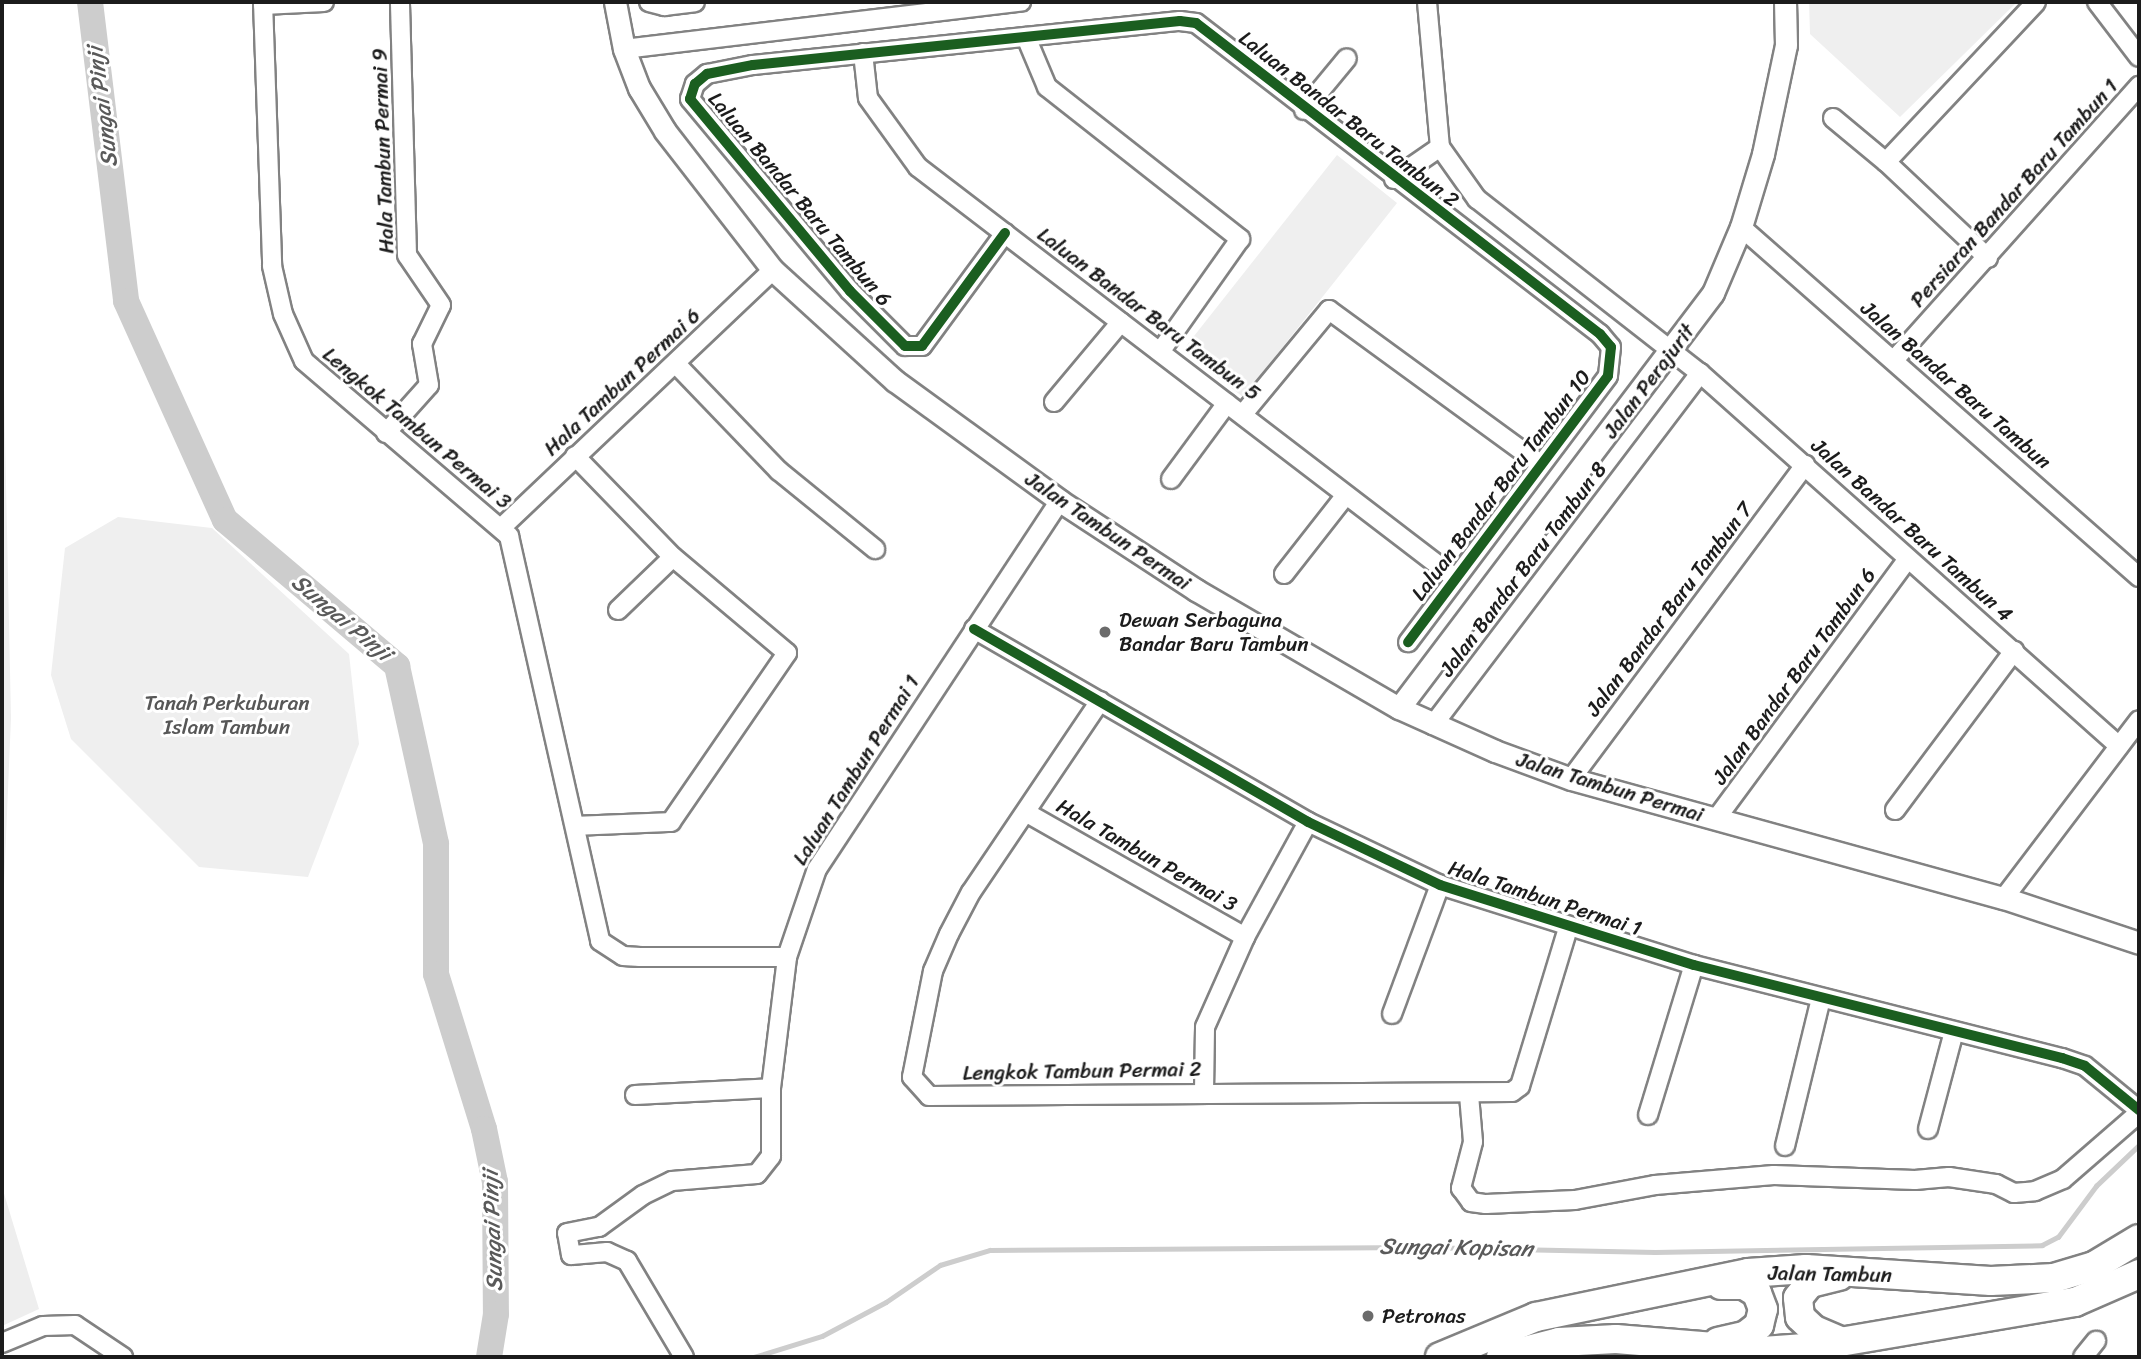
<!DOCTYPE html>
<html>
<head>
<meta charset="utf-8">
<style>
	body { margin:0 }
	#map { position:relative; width:2141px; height:1359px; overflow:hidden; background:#fff; font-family:Sriracha,sans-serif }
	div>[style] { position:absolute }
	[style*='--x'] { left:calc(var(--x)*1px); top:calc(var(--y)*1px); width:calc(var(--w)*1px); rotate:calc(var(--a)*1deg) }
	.built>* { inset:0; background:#eee }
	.green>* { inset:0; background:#efefef }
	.stream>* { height:4.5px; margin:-2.25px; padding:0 2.25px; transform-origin:2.25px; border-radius:2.25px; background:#cdcdcd }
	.river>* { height:26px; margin:-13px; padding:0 13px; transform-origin:13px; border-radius:13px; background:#cdcdcd }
	.roads { filter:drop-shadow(2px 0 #828282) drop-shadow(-2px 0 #828282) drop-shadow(0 2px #828282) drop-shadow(0 -2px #828282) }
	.minor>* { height:18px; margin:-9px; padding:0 9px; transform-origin:9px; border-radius:9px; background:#fff }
	.tertiary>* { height:21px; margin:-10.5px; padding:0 10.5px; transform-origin:10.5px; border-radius:10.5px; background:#fff }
	.primary>* { height:28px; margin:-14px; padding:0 14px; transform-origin:14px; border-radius:14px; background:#fff }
	.cycleway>* { height:10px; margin:-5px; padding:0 5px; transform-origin:5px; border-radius:5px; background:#1b5e20 }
	.dots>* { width:19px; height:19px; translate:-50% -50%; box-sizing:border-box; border:4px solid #fff; border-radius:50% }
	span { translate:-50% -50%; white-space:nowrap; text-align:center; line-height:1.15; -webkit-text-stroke:6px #fff; paint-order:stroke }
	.street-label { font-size:21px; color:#1c1c1c }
	.poi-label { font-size:21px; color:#1c1c1c }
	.left { translate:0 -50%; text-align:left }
	.park-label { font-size:21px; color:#575757 }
	.water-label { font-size:23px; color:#5a5a5a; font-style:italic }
	.frame { position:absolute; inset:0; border:4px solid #1c1c1c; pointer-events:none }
</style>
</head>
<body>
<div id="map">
	<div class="built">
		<div style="clip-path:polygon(2px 1187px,39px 1309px,2px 1326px)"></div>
	</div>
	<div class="green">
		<div style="clip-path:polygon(1809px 2px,2017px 2px,1900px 117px,1810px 34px)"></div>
		<div style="clip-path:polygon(1337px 155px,1397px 203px,1243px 397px,1183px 350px)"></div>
		<div style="clip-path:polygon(2px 295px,11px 718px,2px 932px)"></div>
		<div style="clip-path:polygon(118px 517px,212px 528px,349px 654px,359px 744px,308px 877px,199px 867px,71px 739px,51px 675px,65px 548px)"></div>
	</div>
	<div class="stream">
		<div style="--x:754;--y:1357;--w:71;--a:-17.2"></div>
		<div style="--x:822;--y:1336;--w:72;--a:-28"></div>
		<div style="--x:886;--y:1302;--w:65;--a:-34.4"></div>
		<div style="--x:940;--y:1265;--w:52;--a:-16.7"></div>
		<div style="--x:990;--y:1250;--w:427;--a:-0.4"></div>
		<div style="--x:1417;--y:1247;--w:238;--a:1.2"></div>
		<div style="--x:1655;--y:1252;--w:387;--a:-1"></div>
		<div style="--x:2042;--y:1245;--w:18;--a:-27"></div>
		<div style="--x:2058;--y:1237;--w:64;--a:-53.3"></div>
		<div style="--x:2096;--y:1186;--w:59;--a:-43.6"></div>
	</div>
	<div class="river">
		<div style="--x:90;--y:2;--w:301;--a:83.1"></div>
		<div style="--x:126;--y:301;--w:240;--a:65.7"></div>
		<div style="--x:225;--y:520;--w:226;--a:40.3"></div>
		<div style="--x:397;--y:666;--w:182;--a:77.6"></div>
		<div style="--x:436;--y:844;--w:130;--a:90"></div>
		<div style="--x:436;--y:974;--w:162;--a:72.8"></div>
		<div style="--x:484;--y:1129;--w:54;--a:78.3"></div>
		<div style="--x:495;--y:1182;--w:132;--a:89.6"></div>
		<div style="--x:496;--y:1314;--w:44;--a:99.2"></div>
	</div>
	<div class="roads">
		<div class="minor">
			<div style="--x:263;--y:2;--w:264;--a:88"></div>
			<div style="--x:272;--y:266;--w:49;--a:77.1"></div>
			<div style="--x:283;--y:314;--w:51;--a:65.9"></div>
			<div style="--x:304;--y:361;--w:270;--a:40.5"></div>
			<div style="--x:509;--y:536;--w:415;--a:77.3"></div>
			<div style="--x:600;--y:941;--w:27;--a:33"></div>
			<div style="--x:623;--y:956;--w:17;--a:3"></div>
			<div style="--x:640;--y:957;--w:147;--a:0"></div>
			<div style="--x:649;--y:2;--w:16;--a:15"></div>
			<div style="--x:664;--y:6;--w:31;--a:-7"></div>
			<div style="--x:1427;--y:2;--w:146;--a:84.9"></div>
			<div style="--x:1440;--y:147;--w:64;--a:54.6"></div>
			<div style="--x:1477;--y:199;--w:283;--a:38"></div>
			<div style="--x:1700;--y:373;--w:561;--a:41.68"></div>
			<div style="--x:2097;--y:2;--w:69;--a:52.6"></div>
			<div style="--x:263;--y:5;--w:61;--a:-2.8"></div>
			<div style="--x:1026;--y:37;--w:54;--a:67.2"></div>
			<div style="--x:1047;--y:87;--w:246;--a:38.2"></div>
			<div style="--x:1240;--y:239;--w:138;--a:125.3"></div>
			<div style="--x:624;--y:49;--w:400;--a:-6.8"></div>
			<div style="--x:863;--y:53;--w:45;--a:83.7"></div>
			<div style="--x:868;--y:98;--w:85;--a:54.1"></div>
			<div style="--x:918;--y:167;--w:676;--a:37.43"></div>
			<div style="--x:1304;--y:110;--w:67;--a:-50.4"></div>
			<div style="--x:1833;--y:118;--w:69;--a:39.7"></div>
			<div style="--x:1394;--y:179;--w:56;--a:-34.8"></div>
			<div style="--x:1741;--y:227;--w:530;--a:41.33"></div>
			<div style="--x:1005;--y:233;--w:140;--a:126.3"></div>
			<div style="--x:922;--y:346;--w:17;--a:180"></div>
			<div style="--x:905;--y:346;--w:78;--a:-135"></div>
			<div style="--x:850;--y:291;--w:250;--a:-129.8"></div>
			<div style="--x:690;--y:99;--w:16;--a:-72"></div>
			<div style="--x:695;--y:84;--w:16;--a:-40"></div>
			<div style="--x:707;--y:74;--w:47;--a:-11.1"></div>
			<div style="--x:753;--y:65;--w:429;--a:-5.9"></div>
			<div style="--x:1180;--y:21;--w:16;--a:7"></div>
			<div style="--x:1196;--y:23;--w:510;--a:37.59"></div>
			<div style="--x:1600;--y:334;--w:17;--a:50"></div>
			<div style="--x:1611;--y:347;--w:29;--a:96"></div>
			<div style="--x:1608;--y:376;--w:333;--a:126.9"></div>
			<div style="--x:1988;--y:258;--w:140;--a:-136.7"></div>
			<div style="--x:1886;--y:162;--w:219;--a:-46.8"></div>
			<div style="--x:1894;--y:360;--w:368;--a:-48.2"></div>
			<div style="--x:677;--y:365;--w:147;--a:46.1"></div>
			<div style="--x:779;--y:471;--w:124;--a:39.1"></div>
			<div style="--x:1054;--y:402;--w:104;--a:-50.1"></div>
			<div style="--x:1243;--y:414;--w:135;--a:-50.4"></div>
			<div style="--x:1329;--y:310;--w:260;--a:36.1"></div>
			<div style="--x:386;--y:433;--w:64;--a:-48.1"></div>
			<div style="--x:429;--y:385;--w:42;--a:-99.7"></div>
			<div style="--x:422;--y:344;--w:43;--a:-64"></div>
			<div style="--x:441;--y:305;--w:60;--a:-124.2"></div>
			<div style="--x:407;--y:255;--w:253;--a:-91.6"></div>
			<div style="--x:575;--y:456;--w:141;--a:45.9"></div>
			<div style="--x:673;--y:557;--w:149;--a:40.1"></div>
			<div style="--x:787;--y:653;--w:205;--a:124.5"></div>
			<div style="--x:671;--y:822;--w:95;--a:177.6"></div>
			<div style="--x:1171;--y:479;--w:94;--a:-53.6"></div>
			<div style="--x:501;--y:528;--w:375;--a:-43.5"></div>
			<div style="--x:1284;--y:574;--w:100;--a:-51.9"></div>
			<div style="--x:618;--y:610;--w:76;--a:-43.9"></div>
			<div style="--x:974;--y:629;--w:386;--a:30"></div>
			<div style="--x:1308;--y:822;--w:146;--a:25.5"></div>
			<div style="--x:1440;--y:885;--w:266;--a:17.5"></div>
			<div style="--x:1694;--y:965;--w:380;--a:14.2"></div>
			<div style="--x:2062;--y:1058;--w:24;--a:19"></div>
			<div style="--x:2085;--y:1066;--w:70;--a:39.2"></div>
			<div style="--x:1100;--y:701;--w:230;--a:124"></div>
			<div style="--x:971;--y:892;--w:47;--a:117.6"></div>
			<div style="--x:949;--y:934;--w:40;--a:113.4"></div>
			<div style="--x:933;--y:971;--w:108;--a:101.2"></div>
			<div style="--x:912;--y:1077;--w:25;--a:48"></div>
			<div style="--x:929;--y:1096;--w:583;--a:-0.39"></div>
			<div style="--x:1512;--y:1092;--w:10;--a:-37"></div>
			<div style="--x:1520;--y:1086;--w:165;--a:-73.1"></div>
			<div style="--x:1433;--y:725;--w:442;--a:-52.8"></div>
			<div style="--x:1571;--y:779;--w:392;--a:-53.3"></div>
			<div style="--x:1895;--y:810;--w:199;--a:-53.2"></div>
			<div style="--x:1027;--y:813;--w:251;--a:29.6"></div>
			<div style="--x:1716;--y:819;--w:323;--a:-53.6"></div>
			<div style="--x:2004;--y:898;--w:223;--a:-52.8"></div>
			<div style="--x:1392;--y:1014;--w:138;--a:-69.6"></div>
			<div style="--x:1204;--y:1092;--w:65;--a:-89.1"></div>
			<div style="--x:1205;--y:1027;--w:98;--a:-66"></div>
			<div style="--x:1245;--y:937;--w:131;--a:-61.3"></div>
			<div style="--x:635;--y:1095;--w:136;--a:-2.9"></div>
			<div style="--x:1469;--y:1095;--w:47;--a:85.1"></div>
			<div style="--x:1473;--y:1142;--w:48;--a:104.6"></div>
			<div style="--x:1461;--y:1188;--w:17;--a:54"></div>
			<div style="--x:1471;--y:1202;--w:15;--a:8"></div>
			<div style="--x:1486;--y:1204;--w:89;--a:-2.6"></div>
			<div style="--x:1575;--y:1200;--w:81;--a:-10.6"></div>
			<div style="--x:1655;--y:1185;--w:119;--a:-4.8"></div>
			<div style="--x:1774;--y:1175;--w:141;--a:2"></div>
			<div style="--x:1915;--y:1180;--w:34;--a:-5"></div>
			<div style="--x:1949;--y:1177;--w:48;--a:8.5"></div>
			<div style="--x:1996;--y:1184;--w:20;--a:27"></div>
			<div style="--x:2014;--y:1193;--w:21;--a:-5"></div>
			<div style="--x:2035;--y:1191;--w:30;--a:-23"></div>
			<div style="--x:2063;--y:1179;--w:101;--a:-41"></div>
			<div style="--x:1648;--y:1115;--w:157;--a:-73"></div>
			<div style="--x:1928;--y:1129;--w:101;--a:-75.1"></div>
			<div style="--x:1785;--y:1146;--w:152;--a:-76.3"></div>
			<div style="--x:2;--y:1343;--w:44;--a:-22.5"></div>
			<div style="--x:43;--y:1326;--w:32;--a:-2"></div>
			<div style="--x:75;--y:1325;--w:58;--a:33.7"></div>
			<div style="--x:684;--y:1357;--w:112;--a:-120.7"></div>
			<div style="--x:627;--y:1261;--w:22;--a:-156"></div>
			<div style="--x:607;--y:1252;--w:36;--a:175"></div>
			<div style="--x:571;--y:1255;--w:22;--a:-100"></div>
			<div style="--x:567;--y:1233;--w:33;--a:-11"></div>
			<div style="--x:599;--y:1227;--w:54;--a:-36"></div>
			<div style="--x:643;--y:1195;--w:32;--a:-26"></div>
			<div style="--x:672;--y:1181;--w:85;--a:-4.7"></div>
			<div style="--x:757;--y:1174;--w:23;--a:-52"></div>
			<div style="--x:771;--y:1156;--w:68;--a:-90"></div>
			<div style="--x:771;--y:1088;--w:132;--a:-83"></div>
			<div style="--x:787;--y:957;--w:93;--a:-71.2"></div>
			<div style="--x:817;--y:869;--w:441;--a:-56.6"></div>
			<div style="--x:2083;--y:1357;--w:21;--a:-51"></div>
		</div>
		<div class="tertiary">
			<div style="--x:615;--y:2;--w:48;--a:79.2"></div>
			<div style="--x:624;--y:49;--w:42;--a:69"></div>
			<div style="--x:639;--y:88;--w:50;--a:58.8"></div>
			<div style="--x:665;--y:131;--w:176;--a:52.2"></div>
			<div style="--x:773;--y:270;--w:165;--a:42.3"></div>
			<div style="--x:895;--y:381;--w:204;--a:36"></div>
			<div style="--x:1060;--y:501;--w:163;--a:33.2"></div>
			<div style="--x:1196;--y:590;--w:235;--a:30.2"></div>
			<div style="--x:1399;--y:708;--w:105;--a:24.1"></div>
			<div style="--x:1495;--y:751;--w:81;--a:20.2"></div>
			<div style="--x:1571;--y:779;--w:449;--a:15.4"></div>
			<div style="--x:2004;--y:898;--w:142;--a:18.4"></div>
			<div style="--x:1399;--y:708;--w:520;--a:-52.89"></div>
			<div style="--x:1713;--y:293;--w:72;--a:-67"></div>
			<div style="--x:1741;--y:227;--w:76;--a:-73.2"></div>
			<div style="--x:1763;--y:154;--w:111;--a:-78.1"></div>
			<div style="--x:1786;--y:45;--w:43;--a:-91.3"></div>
		</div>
		<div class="primary">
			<div style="--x:1839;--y:1276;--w:30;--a:166"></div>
			<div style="--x:1810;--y:1283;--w:19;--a:129"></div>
			<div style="--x:1798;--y:1298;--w:19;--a:84"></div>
			<div style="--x:1800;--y:1317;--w:19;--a:43"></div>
			<div style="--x:1814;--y:1330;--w:28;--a:23"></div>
			<div style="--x:1718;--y:1342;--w:28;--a:-13"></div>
			<div style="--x:1745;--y:1336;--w:18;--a:-38"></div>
			<div style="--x:1759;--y:1325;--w:16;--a:-76"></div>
			<div style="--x:1763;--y:1309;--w:17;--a:-111"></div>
			<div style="--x:1757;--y:1293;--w:15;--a:-148"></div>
			<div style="--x:1744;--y:1285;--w:23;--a:180"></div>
			<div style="--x:1440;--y:1357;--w:104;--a:-22.6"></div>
			<div style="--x:1536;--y:1317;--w:217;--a:-11.7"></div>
			<div style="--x:1748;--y:1273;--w:58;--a:-3.9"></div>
			<div style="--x:1806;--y:1269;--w:185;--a:3.7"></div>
			<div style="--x:1991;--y:1281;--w:63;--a:-2.7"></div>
			<div style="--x:2054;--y:1278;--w:42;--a:-16.7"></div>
			<div style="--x:2094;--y:1266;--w:52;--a:-31"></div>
			<div style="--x:1501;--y:1357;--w:60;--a:-14.5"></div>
			<div style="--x:1559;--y:1342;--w:57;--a:-3"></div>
			<div style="--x:1616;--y:1339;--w:147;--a:4.7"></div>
			<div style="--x:1763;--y:1351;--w:42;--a:-4.1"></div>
			<div style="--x:1805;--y:1348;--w:274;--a:-9.7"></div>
			<div style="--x:2075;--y:1302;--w:70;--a:-23.6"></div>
		</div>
	</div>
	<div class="cycleway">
		<div style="--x:1005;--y:233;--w:140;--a:126.3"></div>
		<div style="--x:922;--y:346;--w:17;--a:180"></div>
		<div style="--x:905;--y:346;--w:78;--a:-135"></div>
		<div style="--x:850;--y:291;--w:250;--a:-129.8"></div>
		<div style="--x:690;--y:99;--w:16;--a:-72"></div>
		<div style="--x:695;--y:84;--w:16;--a:-40"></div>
		<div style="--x:707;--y:74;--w:47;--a:-11.1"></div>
		<div style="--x:753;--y:65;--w:429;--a:-5.9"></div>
		<div style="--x:1180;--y:21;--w:16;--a:7"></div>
		<div style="--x:1196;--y:23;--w:510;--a:37.59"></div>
		<div style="--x:1600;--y:334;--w:17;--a:50"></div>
		<div style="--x:1611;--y:347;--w:29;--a:96"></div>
		<div style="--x:1608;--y:376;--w:333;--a:126.9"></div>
		<div style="--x:974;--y:629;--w:386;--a:30"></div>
		<div style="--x:1308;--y:822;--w:146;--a:25.5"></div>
		<div style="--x:1440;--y:885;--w:266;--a:17.5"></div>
		<div style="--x:1694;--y:965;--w:380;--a:14.2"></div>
		<div style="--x:2062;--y:1058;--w:24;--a:19"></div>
		<div style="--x:2085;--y:1066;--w:70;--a:39.2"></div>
	</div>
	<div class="dots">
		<div style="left:1105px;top:632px;background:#6b6b6b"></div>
		<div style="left:1368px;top:1316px;background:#6b6b6b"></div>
	</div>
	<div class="street-label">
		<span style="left:1349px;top:119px;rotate:38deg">Laluan Bandar Baru Tambun 2</span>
		<span style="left:383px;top:151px;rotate:-92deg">Hala Tambun Permai 9</span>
		<span style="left:2014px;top:193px;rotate:-48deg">Persiaran Bandar Baru Tambun 1</span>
		<span style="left:800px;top:199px;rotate:50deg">Laluan Bandar Baru Tambun 6</span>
		<span style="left:1149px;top:314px;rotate:37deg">Laluan Bandar Baru Tambun 5</span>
		<span style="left:1649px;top:381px;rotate:-53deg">Jalan Perajurit</span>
		<span style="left:622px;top:382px;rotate:-43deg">Hala Tambun Permai 6</span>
		<span style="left:1956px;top:385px;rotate:41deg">Jalan Bandar Baru Tambun</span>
		<span style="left:417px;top:428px;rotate:40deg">Lengkok Tambun Permai 3</span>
		<span style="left:1501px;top:485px;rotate:-53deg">Laluan Bandar Baru Tambun 10</span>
		<span style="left:1912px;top:530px;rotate:42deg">Jalan Bandar Baru Tambun 4</span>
		<span style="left:1108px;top:531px;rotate:34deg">Jalan Tambun Permai</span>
		<span style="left:1523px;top:569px;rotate:-53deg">Jalan Bandar Baru Tambun 8</span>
		<span style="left:1669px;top:609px;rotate:-53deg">Jalan Bandar Baru Tambun 7</span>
		<span style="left:1794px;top:676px;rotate:-54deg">Jalan Bandar Baru Tambun 6</span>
		<span style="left:856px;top:770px;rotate:-58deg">Laluan Tambun Permai 1</span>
		<span style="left:1610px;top:787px;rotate:17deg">Jalan Tambun Permai</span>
		<span style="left:1147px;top:855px;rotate:30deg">Hala Tambun Permai 3</span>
		<span style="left:1545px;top:898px;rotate:18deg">Hala Tambun Permai 1</span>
		<span style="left:1082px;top:1071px;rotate:-1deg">Lengkok Tambun Permai 2</span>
		<span style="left:1830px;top:1274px;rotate:1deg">Jalan Tambun</span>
	</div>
	<div class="poi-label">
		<span class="left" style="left:1119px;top:632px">Dewan Serbaguna<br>Bandar Baru Tambun</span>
		<span class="left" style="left:1382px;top:1316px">Petronas</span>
	</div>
	<div class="park-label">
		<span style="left:227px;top:715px">Tanah Perkuburan<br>Islam Tambun</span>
	</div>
	<div class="water-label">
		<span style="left:103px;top:107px;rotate:-97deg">Sungai Pinji</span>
		<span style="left:341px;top:618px;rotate:40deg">Sungai Pinji</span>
		<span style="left:493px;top:1231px;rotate:-92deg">Sungai Pinji</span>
		<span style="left:1456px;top:1248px;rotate:1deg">Sungai Kopisan</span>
	</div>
	<div class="frame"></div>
</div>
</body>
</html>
